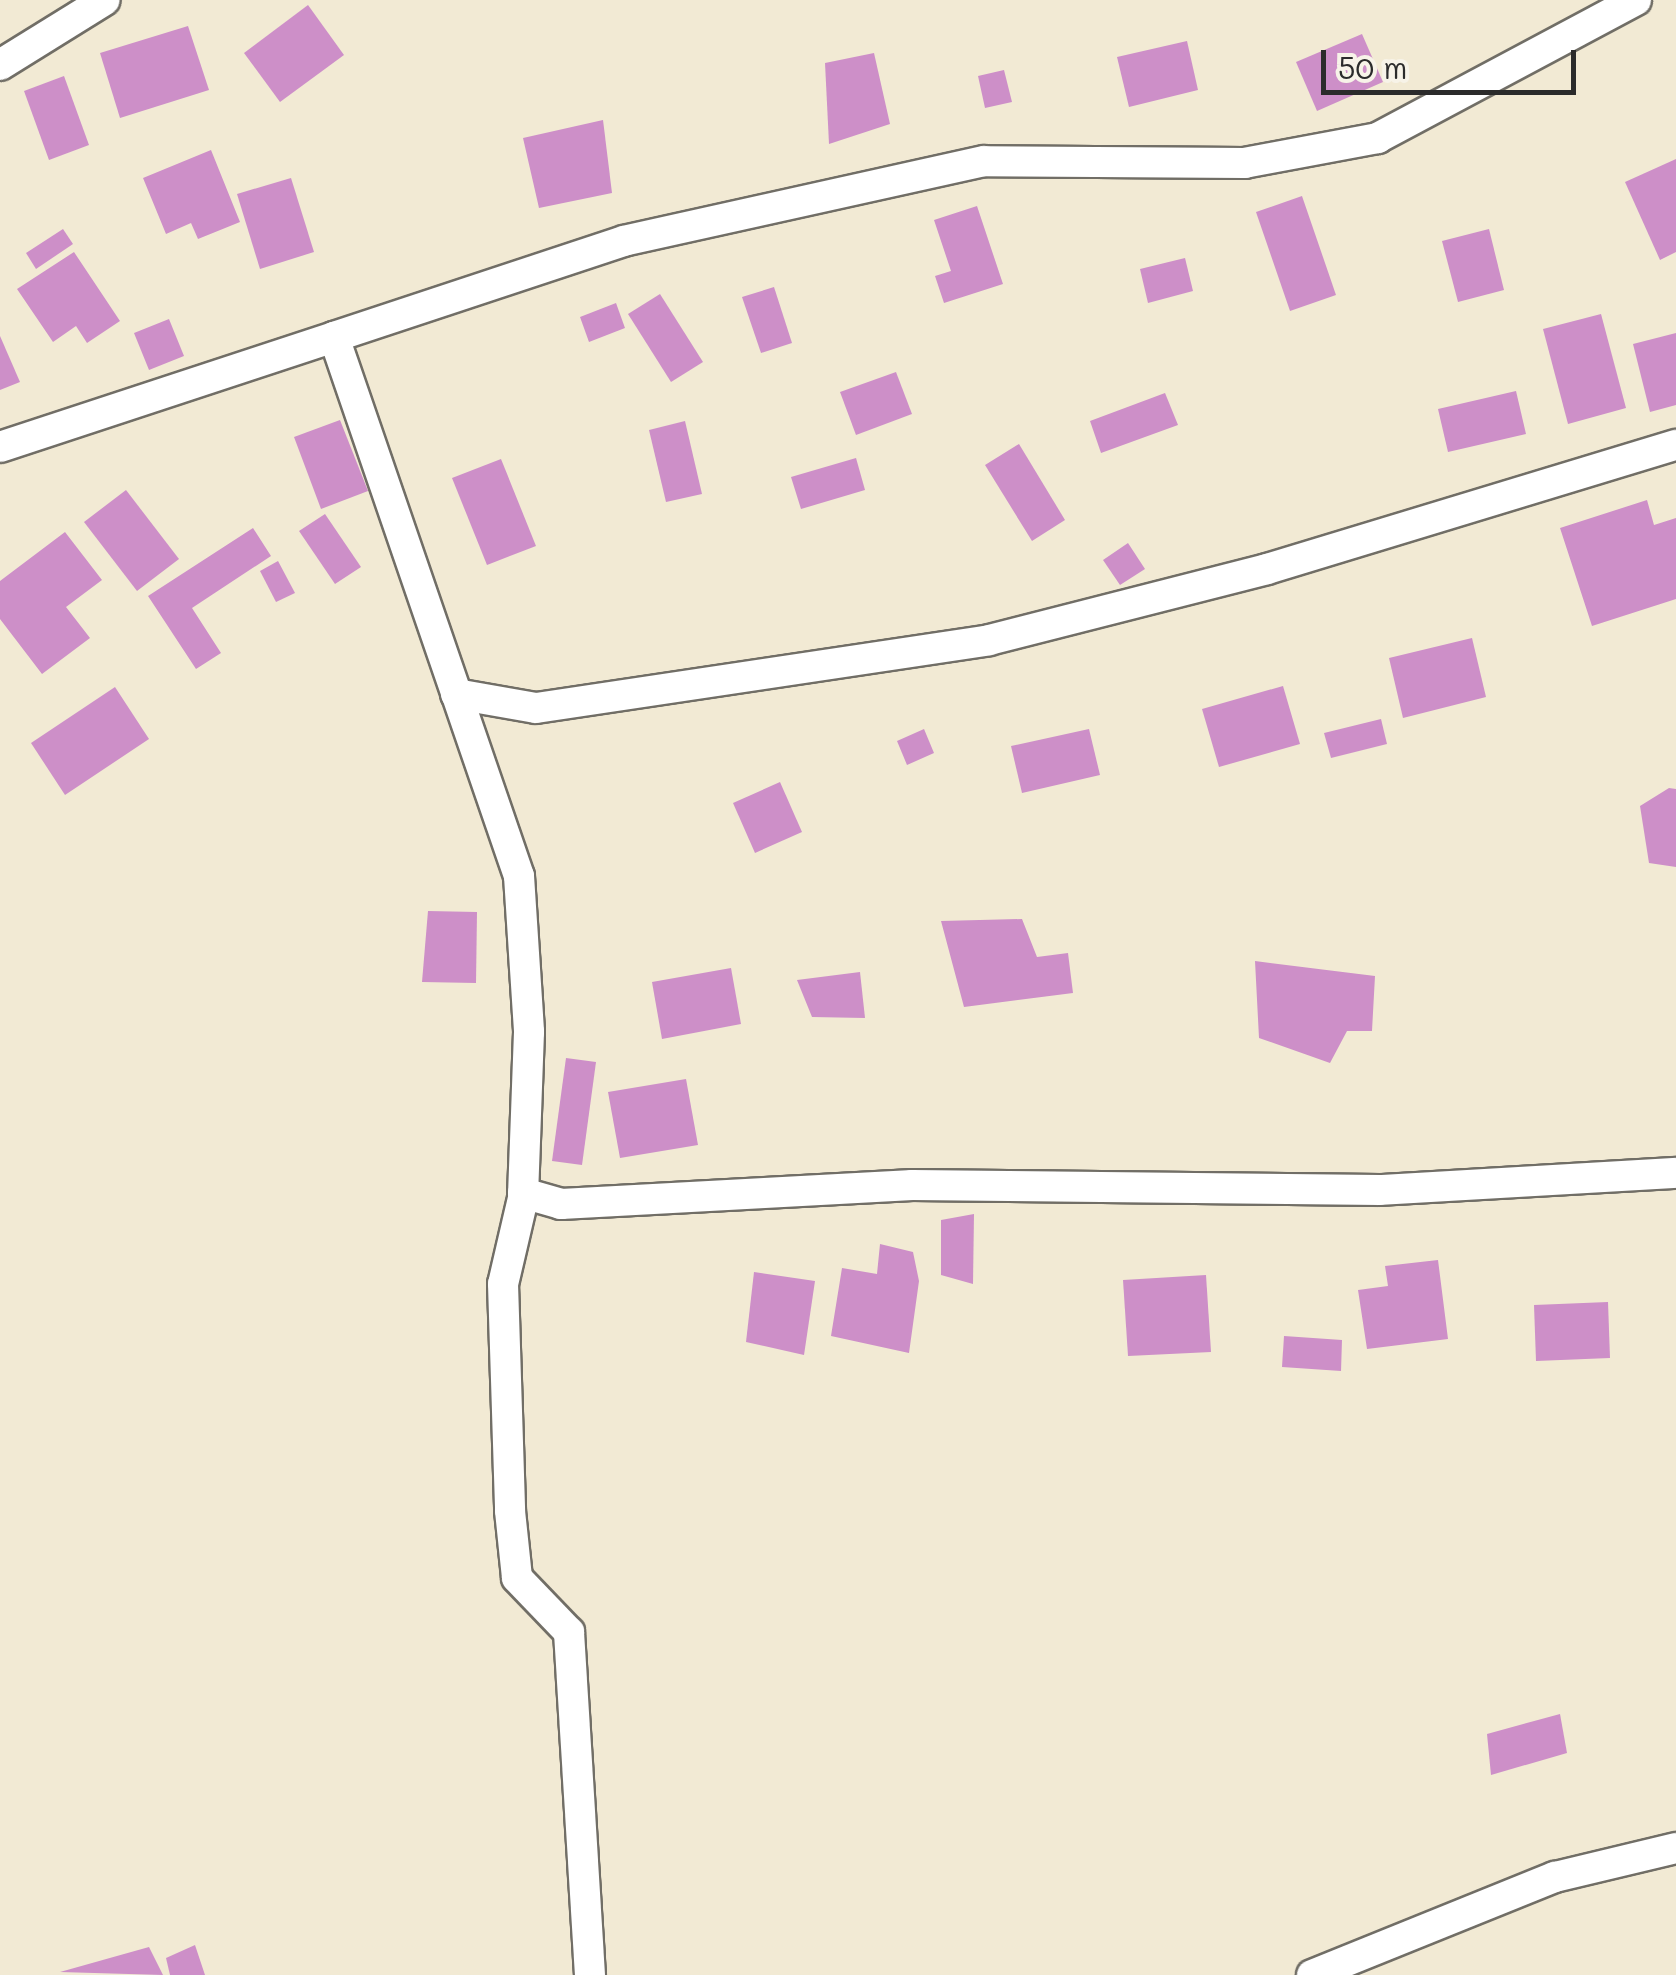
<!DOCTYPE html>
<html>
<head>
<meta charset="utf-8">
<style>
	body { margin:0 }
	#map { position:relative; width:1676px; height:1975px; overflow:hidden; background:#f2ead4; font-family:Mali,sans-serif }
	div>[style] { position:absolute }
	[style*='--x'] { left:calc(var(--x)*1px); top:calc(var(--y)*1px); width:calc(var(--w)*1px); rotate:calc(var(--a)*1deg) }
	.building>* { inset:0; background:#cd8fc8 }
	.roads { filter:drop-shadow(2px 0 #716e66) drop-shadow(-2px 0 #716e66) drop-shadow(0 2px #716e66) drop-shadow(0 -2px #716e66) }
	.minor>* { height:30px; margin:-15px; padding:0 15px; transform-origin:15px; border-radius:15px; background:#fff }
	span { translate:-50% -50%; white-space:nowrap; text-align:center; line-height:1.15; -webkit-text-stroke:9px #f7f3e8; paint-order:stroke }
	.scale { position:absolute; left:1321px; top:50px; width:255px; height:45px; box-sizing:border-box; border:5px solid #2b2b2b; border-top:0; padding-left:12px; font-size:30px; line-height:35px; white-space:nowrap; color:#2b2b2b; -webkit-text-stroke:8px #f7f3e8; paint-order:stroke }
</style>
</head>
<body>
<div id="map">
	<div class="building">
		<div style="clip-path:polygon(308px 5px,344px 55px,280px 102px,244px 53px)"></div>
		<div style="clip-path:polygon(188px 26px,209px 90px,120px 118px,100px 53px)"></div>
		<div style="clip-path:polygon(1362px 34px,1383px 82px,1317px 111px,1296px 62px)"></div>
		<div style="clip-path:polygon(1187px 41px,1198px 90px,1129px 107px,1117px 57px)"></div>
		<div style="clip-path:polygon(874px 53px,890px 124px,829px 144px,825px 63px)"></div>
		<div style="clip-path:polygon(1004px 70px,1012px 102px,985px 108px,978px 76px)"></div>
		<div style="clip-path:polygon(64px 76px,89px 145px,49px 160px,24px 91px)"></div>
		<div style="clip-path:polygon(603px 120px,612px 193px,539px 208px,523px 138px)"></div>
		<div style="clip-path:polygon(211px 150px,240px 222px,198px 239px,191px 223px,166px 234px,143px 178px)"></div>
		<div style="clip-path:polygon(1676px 159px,1676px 252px,1660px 260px,1625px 182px)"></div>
		<div style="clip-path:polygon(291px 178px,314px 252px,260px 269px,237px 194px)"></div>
		<div style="clip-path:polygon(1302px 196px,1336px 295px,1290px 311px,1256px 212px)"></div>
		<div style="clip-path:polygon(977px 206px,1003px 284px,944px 303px,935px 276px,951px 271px,934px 220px)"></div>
		<div style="clip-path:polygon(63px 229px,73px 244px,36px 269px,26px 253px)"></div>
		<div style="clip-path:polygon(1489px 229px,1504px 290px,1458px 302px,1442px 241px)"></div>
		<div style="clip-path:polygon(74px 252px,120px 321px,87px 343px,76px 326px,53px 342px,17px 289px)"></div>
		<div style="clip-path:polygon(1185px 258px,1193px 291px,1148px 303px,1140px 269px)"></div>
		<div style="clip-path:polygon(774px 287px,792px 343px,761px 353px,742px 297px)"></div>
		<div style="clip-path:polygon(660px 294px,703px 362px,671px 382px,628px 314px)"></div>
		<div style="clip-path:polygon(616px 303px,625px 328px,589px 342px,580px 317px)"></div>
		<div style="clip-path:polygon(1601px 314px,1626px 408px,1568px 424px,1543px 329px)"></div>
		<div style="clip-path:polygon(169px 319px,184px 356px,149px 370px,134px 333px)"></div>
		<div style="clip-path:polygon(1676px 333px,1676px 405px,1650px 412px,1633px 344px)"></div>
		<div style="clip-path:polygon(0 336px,20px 382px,0 390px)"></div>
		<div style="clip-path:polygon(896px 372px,912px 414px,856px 435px,840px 392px)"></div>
		<div style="clip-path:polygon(1516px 391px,1526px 434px,1448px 452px,1438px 409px)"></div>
		<div style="clip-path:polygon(1165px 393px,1178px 425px,1101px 453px,1090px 421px)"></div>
		<div style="clip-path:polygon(340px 420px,368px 491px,321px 509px,294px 437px)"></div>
		<div style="clip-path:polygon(685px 421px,702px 494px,666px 502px,649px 430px)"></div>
		<div style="clip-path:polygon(1019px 444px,1065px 520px,1032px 541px,985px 465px)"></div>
		<div style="clip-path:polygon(856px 458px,865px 490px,801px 509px,791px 477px)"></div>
		<div style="clip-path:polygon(501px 459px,536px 546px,487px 565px,452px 478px)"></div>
		<div style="clip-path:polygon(126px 490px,179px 559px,137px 591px,84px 522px)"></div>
		<div style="clip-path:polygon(1647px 500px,1654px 525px,1676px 518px,1676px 599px,1592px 626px,1560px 528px)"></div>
		<div style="clip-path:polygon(325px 514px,361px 567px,335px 584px,299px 531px)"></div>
		<div style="clip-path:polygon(253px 528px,271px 556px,192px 608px,221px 653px,196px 669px,148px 596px)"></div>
		<div style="clip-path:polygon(65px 532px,102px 580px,66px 607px,90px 638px,42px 674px,0 619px,0 581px)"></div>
		<div style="clip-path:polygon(1128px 543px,1145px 569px,1120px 585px,1103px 560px)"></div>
		<div style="clip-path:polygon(278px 561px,295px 593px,276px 602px,260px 571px)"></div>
		<div style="clip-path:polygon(1472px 638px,1486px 697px,1403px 718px,1389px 658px)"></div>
		<div style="clip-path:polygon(1283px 686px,1300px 744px,1219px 767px,1202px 709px)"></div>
		<div style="clip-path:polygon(115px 687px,149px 739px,65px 795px,31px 743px)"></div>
		<div style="clip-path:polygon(1381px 719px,1387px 744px,1331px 758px,1324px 733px)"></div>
		<div style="clip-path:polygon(924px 729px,934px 753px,907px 765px,897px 741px)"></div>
		<div style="clip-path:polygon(1089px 729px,1100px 775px,1022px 793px,1011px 746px)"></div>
		<div style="clip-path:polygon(780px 782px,802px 832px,755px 853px,733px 803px)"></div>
		<div style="clip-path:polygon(1669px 788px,1676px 789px,1676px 867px,1649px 863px,1640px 806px)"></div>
		<div style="clip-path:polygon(428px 911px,477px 912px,476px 983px,422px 982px)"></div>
		<div style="clip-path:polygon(1022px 919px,1037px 957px,1068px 953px,1073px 993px,964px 1007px,941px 921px)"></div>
		<div style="clip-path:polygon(1255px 961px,1375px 976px,1372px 1031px,1347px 1031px,1330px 1063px,1259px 1038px)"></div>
		<div style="clip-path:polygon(731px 968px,741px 1024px,662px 1039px,652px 982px)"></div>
		<div style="clip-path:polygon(860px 972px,865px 1018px,812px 1017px,797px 980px)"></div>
		<div style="clip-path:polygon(566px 1058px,596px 1062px,582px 1165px,552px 1161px)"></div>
		<div style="clip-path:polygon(686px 1079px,698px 1145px,620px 1158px,608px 1092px)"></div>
		<div style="clip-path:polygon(974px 1214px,973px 1284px,941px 1275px,941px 1220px)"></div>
		<div style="clip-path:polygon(880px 1244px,913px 1252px,919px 1281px,909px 1353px,831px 1336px,842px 1268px,877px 1274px)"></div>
		<div style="clip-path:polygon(1438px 1260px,1448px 1339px,1367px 1349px,1358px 1290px,1388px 1286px,1385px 1266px)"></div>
		<div style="clip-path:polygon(754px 1272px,815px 1281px,804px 1355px,746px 1342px)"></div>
		<div style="clip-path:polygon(1206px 1275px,1211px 1352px,1128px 1356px,1123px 1280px)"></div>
		<div style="clip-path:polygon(1608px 1302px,1610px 1358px,1536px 1361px,1534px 1305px)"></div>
		<div style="clip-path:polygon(1284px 1336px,1342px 1340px,1341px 1371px,1282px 1367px)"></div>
		<div style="clip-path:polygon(1560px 1714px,1567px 1753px,1491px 1775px,1487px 1734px)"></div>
		<div style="clip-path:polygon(195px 1945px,205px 1975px,170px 1975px,166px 1958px)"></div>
		<div style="clip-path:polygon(149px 1947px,163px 1975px,60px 1972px)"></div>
	</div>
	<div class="roads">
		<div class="minor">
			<div style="--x:1636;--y:0;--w:293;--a:151.9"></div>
			<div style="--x:1378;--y:138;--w:135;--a:169.4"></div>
			<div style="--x:1245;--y:163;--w:261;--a:-179.6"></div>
			<div style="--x:984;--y:161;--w:369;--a:167.5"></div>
			<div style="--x:624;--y:241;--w:305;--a:161.7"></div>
			<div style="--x:334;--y:337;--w:570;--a:71.06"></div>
			<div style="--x:519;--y:876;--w:156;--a:86.3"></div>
			<div style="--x:529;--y:1032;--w:161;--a:92.1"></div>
			<div style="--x:523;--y:1193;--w:40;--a:16"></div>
			<div style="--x:561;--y:1204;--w:352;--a:-3.1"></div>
			<div style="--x:912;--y:1185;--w:468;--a:0.6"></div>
			<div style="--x:1380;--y:1190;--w:296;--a:-3.3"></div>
			<div style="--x:0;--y:65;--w:123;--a:-31.8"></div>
			<div style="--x:0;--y:447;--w:352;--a:-18.2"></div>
			<div style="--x:456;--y:694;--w:81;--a:9.9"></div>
			<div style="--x:536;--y:708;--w:458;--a:-8.5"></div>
			<div style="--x:989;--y:640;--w:287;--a:-14.3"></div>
			<div style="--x:1267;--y:569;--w:427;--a:-16.9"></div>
			<div style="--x:524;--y:1194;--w:92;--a:103.1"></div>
			<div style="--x:503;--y:1284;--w:227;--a:88.2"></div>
			<div style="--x:510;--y:1511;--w:67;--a:84"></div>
			<div style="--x:517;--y:1578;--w:75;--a:46.1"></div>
			<div style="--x:569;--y:1632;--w:344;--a:86.5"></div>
			<div style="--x:1312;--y:1975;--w:262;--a:-22"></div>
			<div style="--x:1555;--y:1877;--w:124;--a:-13.5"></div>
		</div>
	</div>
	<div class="scale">50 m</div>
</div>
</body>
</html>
